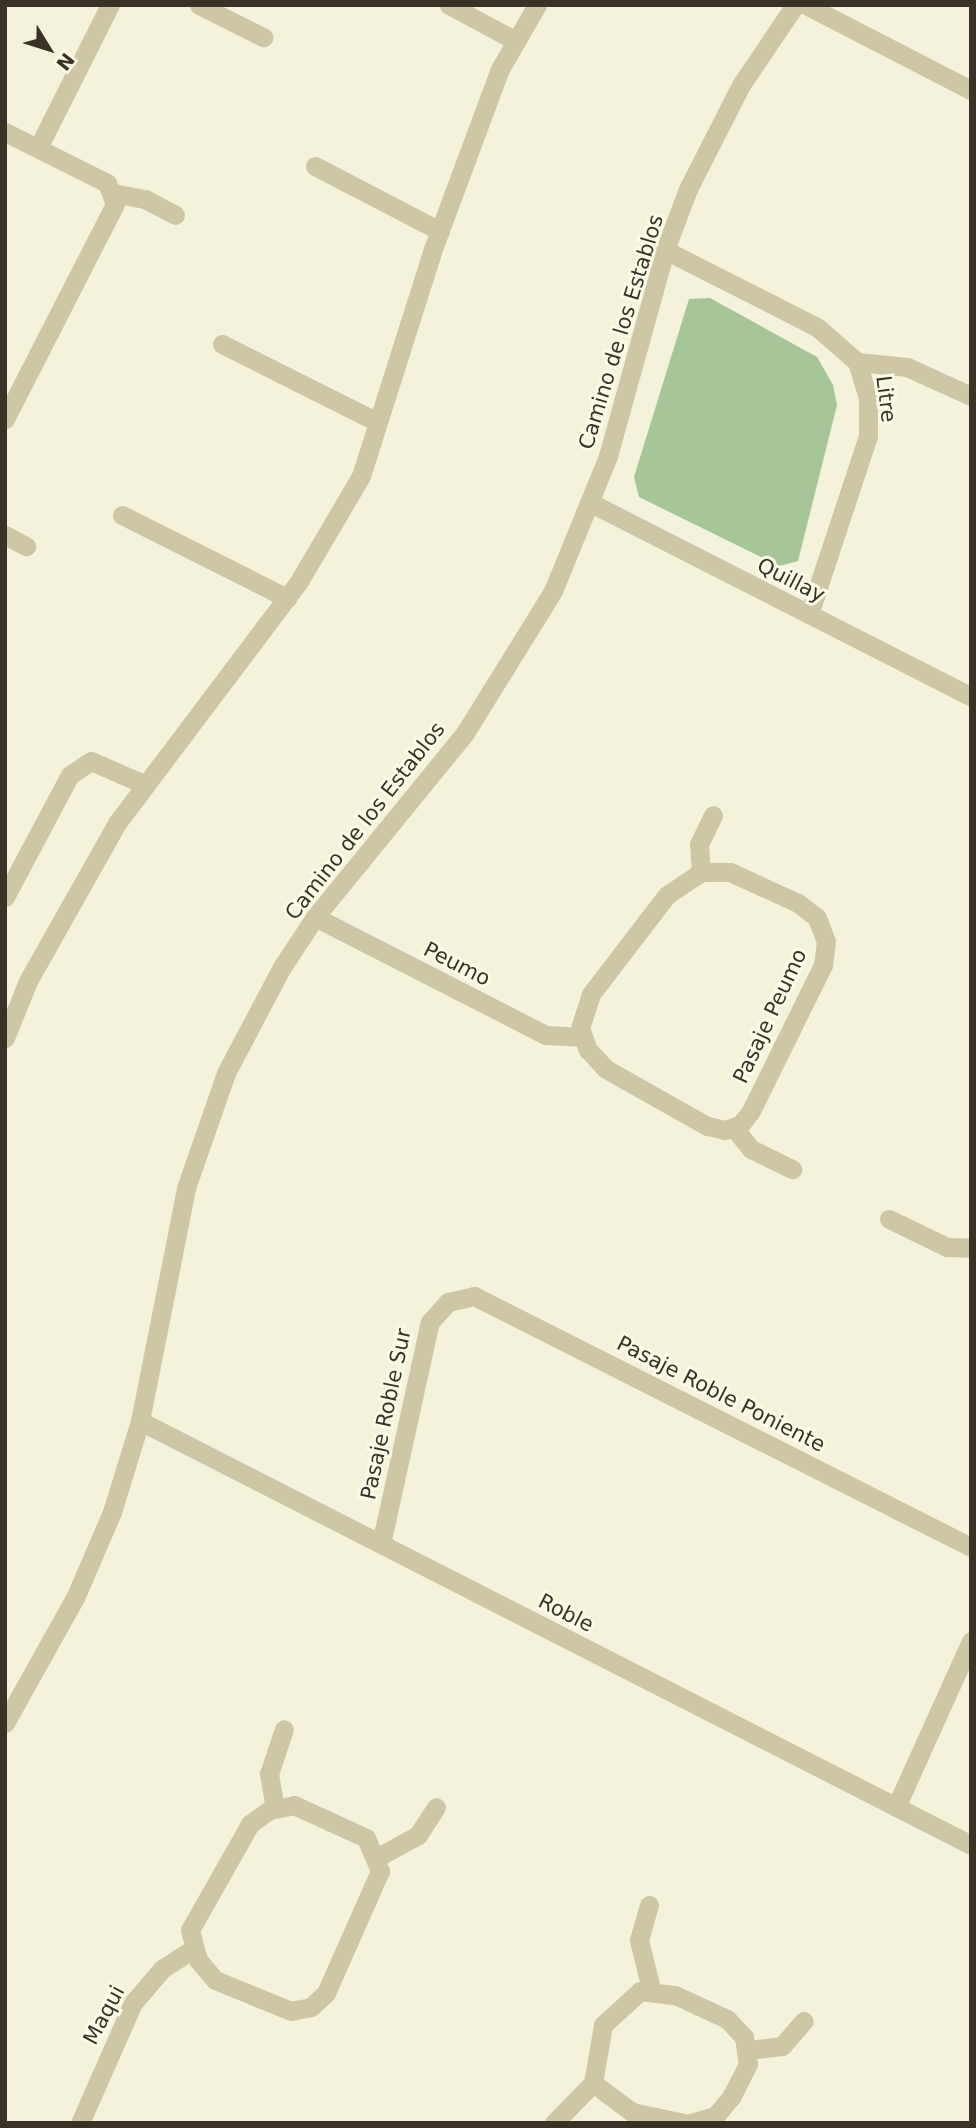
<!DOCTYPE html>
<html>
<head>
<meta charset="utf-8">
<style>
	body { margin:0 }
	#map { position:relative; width:976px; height:2128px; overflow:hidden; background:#f4f2da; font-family:"DejaVu Sans",sans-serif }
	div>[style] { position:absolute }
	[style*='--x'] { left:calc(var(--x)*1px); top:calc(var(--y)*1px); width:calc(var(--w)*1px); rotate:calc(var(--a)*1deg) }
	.green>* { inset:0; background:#a6c599 }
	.minor>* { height:19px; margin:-9.5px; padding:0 9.5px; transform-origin:9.5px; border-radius:9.5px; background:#cec7a5 }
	span { translate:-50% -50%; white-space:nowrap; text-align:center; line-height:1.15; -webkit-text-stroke:6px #fbfae7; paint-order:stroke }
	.street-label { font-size:21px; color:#393327 }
	.frame { position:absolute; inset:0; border:7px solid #393327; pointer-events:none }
	.north { position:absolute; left:14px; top:14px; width:70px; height:70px; -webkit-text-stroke:5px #fbfae7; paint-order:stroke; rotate:128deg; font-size:19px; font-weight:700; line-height:28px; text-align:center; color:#393327 }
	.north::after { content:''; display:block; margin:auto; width:24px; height:32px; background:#393327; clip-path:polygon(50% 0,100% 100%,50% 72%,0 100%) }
</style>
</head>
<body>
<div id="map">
	<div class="green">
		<div style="clip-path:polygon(710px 298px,817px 357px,833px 385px,837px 405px,798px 561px,779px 566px,639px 497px,634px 477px,689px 299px)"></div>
	</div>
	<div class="minor">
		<div style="--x:199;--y:5;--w:72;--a:26.6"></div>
		<div style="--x:449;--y:5;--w:76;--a:28.2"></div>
		<div style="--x:806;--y:5;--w:186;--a:27.3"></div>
		<div style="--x:5;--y:132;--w:114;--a:26.6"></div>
		<div style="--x:107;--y:183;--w:22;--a:69"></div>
		<div style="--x:115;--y:204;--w:242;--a:117.1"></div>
		<div style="--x:38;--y:148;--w:160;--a:-63.3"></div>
		<div style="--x:315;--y:166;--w:141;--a:27.5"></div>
		<div style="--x:113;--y:193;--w:33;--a:11"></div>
		<div style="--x:145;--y:199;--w:34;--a:28"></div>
		<div style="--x:665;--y:250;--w:170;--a:26.9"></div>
		<div style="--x:817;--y:327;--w:53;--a:41.2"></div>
		<div style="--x:857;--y:362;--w:38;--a:73"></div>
		<div style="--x:868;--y:398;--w:38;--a:90"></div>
		<div style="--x:868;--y:436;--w:188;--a:108.3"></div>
		<div style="--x:222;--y:344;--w:174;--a:26.6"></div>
		<div style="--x:857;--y:362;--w:50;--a:5.7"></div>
		<div style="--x:907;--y:367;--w:70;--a:24.4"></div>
		<div style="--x:591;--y:503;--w:427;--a:27"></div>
		<div style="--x:122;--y:515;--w:185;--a:26.7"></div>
		<div style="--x:5;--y:535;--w:24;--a:28"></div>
		<div style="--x:701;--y:872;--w:29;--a:0"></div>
		<div style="--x:730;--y:872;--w:75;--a:24.5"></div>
		<div style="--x:798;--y:903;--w:24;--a:38"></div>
		<div style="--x:817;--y:918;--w:25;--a:69"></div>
		<div style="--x:826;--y:941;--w:24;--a:97"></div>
		<div style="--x:823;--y:965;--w:163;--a:116.3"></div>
		<div style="--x:751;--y:1111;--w:16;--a:128"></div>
		<div style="--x:741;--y:1124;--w:17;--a:159"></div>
		<div style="--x:725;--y:1130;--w:18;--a:-167"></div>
		<div style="--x:707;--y:1126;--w:116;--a:-150.6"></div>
		<div style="--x:606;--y:1069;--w:26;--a:-133"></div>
		<div style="--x:588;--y:1050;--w:23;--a:-110"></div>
		<div style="--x:580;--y:1028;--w:36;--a:-72"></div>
		<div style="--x:591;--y:994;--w:125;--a:-52.5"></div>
		<div style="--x:667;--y:895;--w:41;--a:-34.1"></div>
		<div style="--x:701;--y:872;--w:28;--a:-94"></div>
		<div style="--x:699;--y:844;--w:32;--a:-64"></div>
		<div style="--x:5;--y:897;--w:138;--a:-62"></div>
		<div style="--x:70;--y:775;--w:25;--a:-34"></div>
		<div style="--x:91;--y:761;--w:60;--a:23.6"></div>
		<div style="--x:315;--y:917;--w:259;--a:27.1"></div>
		<div style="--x:546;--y:1035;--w:36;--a:3"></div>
		<div style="--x:5;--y:1038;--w:61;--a:-68"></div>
		<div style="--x:28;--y:981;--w:181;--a:-60.6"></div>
		<div style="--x:117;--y:823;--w:301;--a:-53"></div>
		<div style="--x:298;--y:583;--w:124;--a:-59.5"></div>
		<div style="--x:361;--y:476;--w:238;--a:-72.4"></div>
		<div style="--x:433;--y:249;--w:192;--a:-69.6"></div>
		<div style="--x:500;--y:69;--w:74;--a:-60"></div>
		<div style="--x:734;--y:1128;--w:27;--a:51"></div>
		<div style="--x:751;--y:1149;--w:46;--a:26"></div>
		<div style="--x:889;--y:1219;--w:64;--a:25.8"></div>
		<div style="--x:947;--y:1247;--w:24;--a:2"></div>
		<div style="--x:140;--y:1421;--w:933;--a:27.03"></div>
		<div style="--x:381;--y:1544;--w:227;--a:-77.6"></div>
		<div style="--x:430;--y:1322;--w:27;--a:-48"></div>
		<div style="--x:448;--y:1302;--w:27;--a:-13"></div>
		<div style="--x:474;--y:1296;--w:557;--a:26.8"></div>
		<div style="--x:5;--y:1723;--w:143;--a:-60.8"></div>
		<div style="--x:75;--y:1598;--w:94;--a:-66.7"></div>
		<div style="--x:112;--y:1512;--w:95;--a:-72.9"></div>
		<div style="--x:140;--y:1421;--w:237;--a:-78.8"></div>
		<div style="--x:186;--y:1188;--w:122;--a:-70.8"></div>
		<div style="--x:226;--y:1073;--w:120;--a:-62.2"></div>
		<div style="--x:282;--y:967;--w:60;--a:-56.6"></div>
		<div style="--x:315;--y:917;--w:237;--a:-50.8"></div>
		<div style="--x:465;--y:733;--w:167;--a:-58.2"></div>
		<div style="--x:553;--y:591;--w:146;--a:-67.8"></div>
		<div style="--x:608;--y:456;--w:214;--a:-74.5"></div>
		<div style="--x:665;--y:250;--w:65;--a:-69.3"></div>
		<div style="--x:688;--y:189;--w:117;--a:-63"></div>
		<div style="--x:741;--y:85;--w:97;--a:-56"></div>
		<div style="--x:294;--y:1805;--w:79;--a:24.6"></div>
		<div style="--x:366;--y:1838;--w:36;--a:67"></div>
		<div style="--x:380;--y:1871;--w:133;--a:113.9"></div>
		<div style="--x:326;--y:1993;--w:21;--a:137"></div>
		<div style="--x:311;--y:2007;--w:20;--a:169"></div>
		<div style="--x:291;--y:2011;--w:82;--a:-157.8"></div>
		<div style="--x:215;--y:1980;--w:26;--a:-130"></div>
		<div style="--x:198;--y:1960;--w:31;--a:-105"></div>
		<div style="--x:190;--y:1930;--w:122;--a:-60.5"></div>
		<div style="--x:250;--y:1824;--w:24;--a:-36"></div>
		<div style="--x:269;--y:1810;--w:25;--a:-11"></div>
		<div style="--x:896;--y:1807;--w:182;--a:-65.7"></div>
		<div style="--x:275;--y:1808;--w:35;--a:-100"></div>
		<div style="--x:269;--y:1774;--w:47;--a:-71.6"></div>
		<div style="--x:378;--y:1857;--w:46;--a:-28.8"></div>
		<div style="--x:418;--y:1835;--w:33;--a:-57"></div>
		<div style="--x:649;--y:1905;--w:36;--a:106"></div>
		<div style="--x:639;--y:1940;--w:50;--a:76.2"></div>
		<div style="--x:749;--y:2050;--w:33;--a:-7"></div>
		<div style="--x:782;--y:2046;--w:33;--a:-49"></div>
		<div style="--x:80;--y:2123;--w:131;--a:-66.2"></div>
		<div style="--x:133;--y:2003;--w:45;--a:-49.5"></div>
		<div style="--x:162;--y:1969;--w:37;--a:-33"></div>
		<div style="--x:554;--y:2123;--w:56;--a:-45.7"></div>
		<div style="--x:684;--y:2123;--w:53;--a:-168.1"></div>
		<div style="--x:632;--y:2112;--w:49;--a:-143.4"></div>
		<div style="--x:593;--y:2083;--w:59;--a:-80.2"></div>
		<div style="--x:603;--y:2025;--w:50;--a:-42.6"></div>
		<div style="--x:640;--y:1991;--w:35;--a:7"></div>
		<div style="--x:675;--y:1995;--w:57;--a:24.8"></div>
		<div style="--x:727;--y:2019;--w:25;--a:47"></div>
		<div style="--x:744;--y:2037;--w:27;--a:82"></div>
		<div style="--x:748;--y:2064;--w:36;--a:117"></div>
		<div style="--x:732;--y:2096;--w:26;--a:130"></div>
		<div style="--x:715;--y:2116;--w:26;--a:164"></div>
	</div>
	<div class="street-label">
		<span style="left:621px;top:332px;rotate:-73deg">Camino de los Establos</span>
		<span style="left:886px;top:399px;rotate:83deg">Litre</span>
		<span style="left:791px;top:580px;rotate:27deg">Quillay</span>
		<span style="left:365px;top:821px;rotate:-52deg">Camino de los Establos</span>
		<span style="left:457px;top:964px;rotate:27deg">Peumo</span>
		<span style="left:770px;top:1016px;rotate:-65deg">Pasaje Peumo</span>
		<span style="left:721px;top:1394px;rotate:27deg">Pasaje Roble Poniente</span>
		<span style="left:386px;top:1414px;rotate:-78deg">Pasaje Roble Sur</span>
		<span style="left:566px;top:1613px;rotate:27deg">Roble</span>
		<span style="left:104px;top:2015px;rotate:-62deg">Maqui</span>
	</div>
	<div class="frame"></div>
	<div class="north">N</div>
</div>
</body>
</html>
